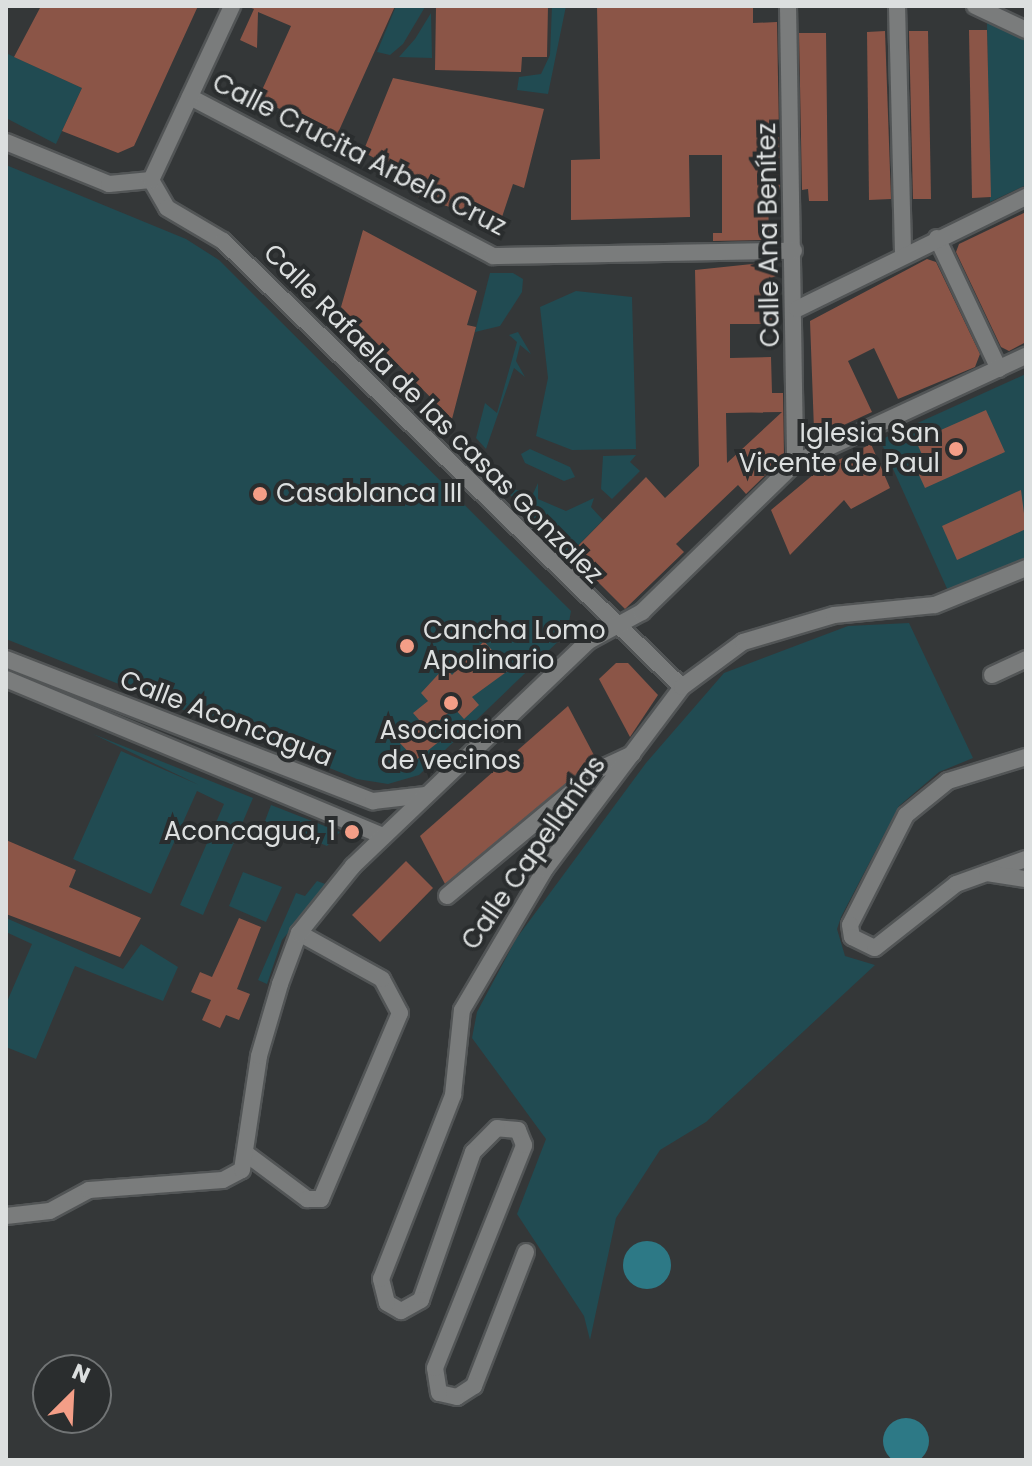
<!DOCTYPE html>
<html>
<head>
<meta charset="utf-8">
<style>
	body { margin:0 }
	#map { position:relative; width:1032px; height:1466px; overflow:hidden; background:#343738; font-family:Poppins,sans-serif }
	div>[style] { position:absolute }
	[style*='--x'] { left:calc(var(--x)*1px); top:calc(var(--y)*1px); width:calc(var(--w)*1px); rotate:calc(var(--a)*1deg) }
	.green>* { inset:0; background:#214b52 }
	.water>* { inset:0; background:#2d7986 }
	.round { border-radius:50% }
	.building>* { inset:0; background:#8b5547 }
	.roads { filter:drop-shadow(2px 0 #525556) drop-shadow(-2px 0 #525556) drop-shadow(0 2px #525556) drop-shadow(0 -2px #525556) }
	.minor>* { height:16px; margin:-8px; padding:0 8px; transform-origin:8px; border-radius:8px; background:#7a7c7c }
	.dots>* { width:22px; height:22px; translate:-50% -50%; box-sizing:border-box; border:4px solid #2a2d2e; border-radius:50% }
	span { translate:-50% -50%; white-space:nowrap; text-align:center; line-height:1.15; -webkit-text-stroke:8px #2a2d2e; paint-order:stroke }
	.street-label { font-size:26px; color:#dcdfdf }
	.poi-label { font-size:26px; color:#dcdfdf }
	.right { translate:-100% -50%; text-align:right }
	.left { translate:0 -50%; text-align:left }
	.frame { position:absolute; inset:0; border:8px solid #dcdfdf; pointer-events:none }
	.north { position:absolute; left:32px; top:1354px; width:80px; height:80px; box-sizing:border-box; background:#2a2d2e; border:2px solid #717475; border-radius:50%; rotate:24deg; font-size:22px; font-weight:700; line-height:32px; text-align:center; color:#dcdfdf }
	.north::after { content:''; display:block; margin:auto; width:28px; height:36px; background:#f49e87; clip-path:polygon(50% 0,100% 100%,50% 72%,0 100%) }
</style>
</head>
<body>
<div id="map">
	<div class="green">
		<div style="clip-path:polygon(396px 6px,425px 7px,403px 44px,390px 55px,377px 52px)"></div>
		<div style="clip-path:polygon(552px 6px,566px 6px,548px 94px,517px 90px,519px 77px,541px 74px,550px 55px)"></div>
		<div style="clip-path:polygon(431px 13px,432px 58px,399px 57px,415px 39px)"></div>
		<div style="clip-path:polygon(987px 22px,1026px 40px,1026px 185px,990px 202px)"></div>
		<div style="clip-path:polygon(8px 54px,82px 88px,56px 144px,6px 118px)"></div>
		<div style="clip-path:polygon(6px 165px,186px 239px,219px 260px,571px 611px,567px 633px,419px 775px,388px 784px,357px 779px,6px 639px)"></div>
		<div style="clip-path:polygon(490px 273px,513px 273px,523px 279px,522px 292px,500px 326px,475px 332px)"></div>
		<div style="clip-path:polygon(576px 291px,632px 297px,636px 449px,572px 450px,536px 436px,548px 378px,540px 307px)"></div>
		<div style="clip-path:polygon(518px 332px,531px 354px,520px 345px,516px 361px,525px 377px,514px 368px,486px 449px,476px 438px,485px 403px,497px 413px,517px 342px,509px 335px)"></div>
		<div style="clip-path:polygon(1026px 374px,1026px 561px,949px 593px,880px 440px)"></div>
		<div style="clip-path:polygon(530px 449px,570px 467px,575px 477px,564px 481px,525px 463px,521px 454px)"></div>
		<div style="clip-path:polygon(636px 455px,630px 462px,640px 471px,612px 499px,601px 489px,603px 456px)"></div>
		<div style="clip-path:polygon(497px 482px,532px 496px,538px 483px,538px 499px,566px 511px,594px 498px,591px 507px,603px 520px,570px 554px)"></div>
		<div style="clip-path:polygon(909px 623px,973px 758px,939px 772px,899px 806px,841px 917px,837px 929px,845px 956px,875px 965px,706px 1122px,660px 1150px,616px 1218px,590px 1340px,584px 1316px,517px 1214px,546px 1139px,472px 1038px,477px 1012px,516px 939px,646px 763px,724px 673px,848px 626px)"></div>
		<div style="clip-path:polygon(93px 734px,253px 798px,203px 915px,180px 905px,224px 804px,197px 791px,151px 894px,73px 859px,121px 751px,199px 785px)"></div>
		<div style="clip-path:polygon(271px 805px,340px 832px,327px 846px,265px 821px)"></div>
		<div style="clip-path:polygon(243px 872px,282px 887px,266px 922px,229px 906px)"></div>
		<div style="clip-path:polygon(317px 881px,328px 885px,282px 940px,267px 984px,258px 980px,296px 893px,305px 896px)"></div>
		<div style="clip-path:polygon(6px 918px,123px 969px,141px 944px,178px 967px,163px 1001px,75px 966px,36px 1059px,6px 1047px,6px 1004px,32px 944px,6px 932px)"></div>
	</div>
	<div class="water">
		<div class="round" style="left:623px;top:1241px;width:48px;height:48px"></div>
		<div class="round" style="left:883px;top:1418px;width:46px;height:46px"></div>
	</div>
	<div class="building">
		<div style="clip-path:polygon(41px 6px,198px 6px,134px 146px,118px 153px,62px 131px,82px 88px,14px 57px)"></div>
		<div style="clip-path:polygon(246px 6px,395px 6px,337px 135px,258px 99px,291px 26px,258px 12px,257px 48px,240px 40px,254px 9px)"></div>
		<div style="clip-path:polygon(436px 6px,548px 6px,547px 57px,522px 57px,521px 72px,435px 70px)"></div>
		<div style="clip-path:polygon(597px 6px,753px 8px,753px 23px,777px 22px,780px 190px,768px 190px,769px 240px,713px 241px,713px 233px,722px 233px,722px 155px,689px 155px,690px 217px,571px 220px,571px 160px,600px 159px)"></div>
		<div style="clip-path:polygon(969px 30px,987px 30px,991px 197px,972px 198px)"></div>
		<div style="clip-path:polygon(885px 31px,891px 199px,869px 200px,867px 32px)"></div>
		<div style="clip-path:polygon(909px 31px,928px 31px,931px 199px,913px 199px)"></div>
		<div style="clip-path:polygon(799px 33px,826px 33px,828px 201px,809px 201px,808px 189px,802px 190px)"></div>
		<div style="clip-path:polygon(393px 78px,544px 109px,524px 188px,513px 184px,500px 223px,412px 195px,416px 180px,363px 152px)"></div>
		<div style="clip-path:polygon(1026px 212px,1026px 342px,1009px 351px,1001px 347px,956px 252px,959px 244px)"></div>
		<div style="clip-path:polygon(363px 230px,477px 291px,467px 325px,476px 327px,452px 419px,341px 307px)"></div>
		<div style="clip-path:polygon(927px 259px,936px 262px,980px 354px,975px 367px,898px 399px,874px 348px,848px 361px,872px 412px,822px 435px,814px 430px,810px 321px)"></div>
		<div style="clip-path:polygon(evenodd,770px 262px,781px 274px,771px 278px,772px 324px,730px 324px,730px 358px,771px 357px,772px 393px,783px 393px,784px 457px,746px 494px,738px 485px,676px 544px,684px 552px,625px 609px,570px 554px,646px 477px,665px 498px,699px 466px,695px 270px,770px 262px,782px 412px,727px 463px,726px 413px,782px 412px)"></div>
		<div style="clip-path:polygon(986px 410px,1005px 452px,925px 488px,913px 462px,923px 457px,916px 441px)"></div>
		<div style="clip-path:polygon(871px 444px,890px 488px,851px 509px,844px 500px,790px 555px,771px 510px,820px 469px)"></div>
		<div style="clip-path:polygon(1021px 490px,1026px 529px,957px 560px,942px 526px)"></div>
		<div style="clip-path:polygon(484px 641px,509px 670px,472px 697px,479px 705px,464px 719px,454px 708px,431px 728px,441px 740px,416px 760px,398px 741px,420px 721px,413px 713px,428px 701px,421px 693px,445px 667px,452px 675px)"></div>
		<div style="clip-path:polygon(616px 663px,628px 663px,658px 695px,630px 737px,599px 679px)"></div>
		<div style="clip-path:polygon(568px 706px,596px 759px,445px 884px,420px 836px)"></div>
		<div style="clip-path:polygon(6px 840px,76px 870px,69px 887px,141px 918px,120px 957px,6px 914px)"></div>
		<div style="clip-path:polygon(406px 861px,433px 888px,380px 942px,352px 915px)"></div>
		<div style="clip-path:polygon(239px 918px,261px 927px,237px 989px,250px 994px,239px 1020px,226px 1015px,220px 1028px,202px 1020px,211px 1000px,191px 992px,200px 972px,212px 977px)"></div>
	</div>
	<div class="roads">
		<div class="minor">
			<div style="--x:788;--y:6;--w:457;--a:89.1"></div>
			<div style="--x:897;--y:6;--w:249;--a:88.6"></div>
			<div style="--x:975;--y:6;--w:56;--a:25.2"></div>
			<div style="--x:190;--y:97;--w:342;--a:27.7"></div>
			<div style="--x:493;--y:256;--w:301;--a:-1"></div>
			<div style="--x:6;--y:142;--w:111;--a:22.2"></div>
			<div style="--x:109;--y:184;--w:42;--a:-5.4"></div>
			<div style="--x:151;--y:180;--w:32;--a:60"></div>
			<div style="--x:167;--y:208;--w:65;--a:30.5"></div>
			<div style="--x:223;--y:241;--w:640;--a:44.18"></div>
			<div style="--x:151;--y:180;--w:192;--a:-65"></div>
			<div style="--x:937;--y:238;--w:145;--a:64.7"></div>
			<div style="--x:797;--y:309;--w:255;--a:-26.1"></div>
			<div style="--x:6;--y:659;--w:394;--a:21.2"></div>
			<div style="--x:373;--y:801;--w:53;--a:-6.5"></div>
			<div style="--x:992;--y:675;--w:38;--a:-25"></div>
			<div style="--x:6;--y:679;--w:408;--a:22.6"></div>
			<div style="--x:1026;--y:757;--w:82;--a:162.9"></div>
			<div style="--x:948;--y:781;--w:54;--a:141"></div>
			<div style="--x:906;--y:815;--w:123;--a:117"></div>
			<div style="--x:850;--y:925;--w:12;--a:81"></div>
			<div style="--x:852;--y:937;--w:25;--a:26"></div>
			<div style="--x:875;--y:948;--w:103;--a:-38.3"></div>
			<div style="--x:956;--y:884;--w:74;--a:-19.7"></div>
			<div style="--x:987;--y:873;--w:39;--a:9"></div>
			<div style="--x:447;--y:896;--w:197;--a:-39.8"></div>
			<div style="--x:598;--y:770;--w:38;--a:-25"></div>
			<div style="--x:248;--y:1155;--w:74;--a:36.7"></div>
			<div style="--x:307;--y:1199;--w:14;--a:0"></div>
			<div style="--x:321;--y:1199;--w:202;--a:-67"></div>
			<div style="--x:400;--y:1013;--w:38;--a:-118"></div>
			<div style="--x:382;--y:979;--w:95;--a:-151"></div>
			<div style="--x:6;--y:1216;--w:44;--a:-6.5"></div>
			<div style="--x:50;--y:1211;--w:44;--a:-28.3"></div>
			<div style="--x:89;--y:1190;--w:134;--a:-4.3"></div>
			<div style="--x:223;--y:1180;--w:21;--a:-28"></div>
			<div style="--x:242;--y:1170;--w:115;--a:-81.5"></div>
			<div style="--x:259;--y:1056;--w:75;--a:-73.7"></div>
			<div style="--x:280;--y:984;--w:54;--a:-69.6"></div>
			<div style="--x:299;--y:933;--w:86;--a:-51.1"></div>
			<div style="--x:353;--y:866;--w:324;--a:-43.7"></div>
			<div style="--x:587;--y:642;--w:63;--a:-28.6"></div>
			<div style="--x:642;--y:612;--w:214;--a:-44.2"></div>
			<div style="--x:795;--y:463;--w:255;--a:-24.9"></div>
			<div style="--x:526;--y:1252;--w:144;--a:111.2"></div>
			<div style="--x:474;--y:1386;--w:20;--a:147"></div>
			<div style="--x:457;--y:1397;--w:18;--a:-167"></div>
			<div style="--x:439;--y:1393;--w:25;--a:-99"></div>
			<div style="--x:435;--y:1368;--w:240;--a:-68.2"></div>
			<div style="--x:524;--y:1145;--w:16;--a:-112"></div>
			<div style="--x:518;--y:1130;--w:21;--a:-175"></div>
			<div style="--x:497;--y:1128;--w:34;--a:135"></div>
			<div style="--x:473;--y:1152;--w:157;--a:109.4"></div>
			<div style="--x:421;--y:1300;--w:23;--a:151"></div>
			<div style="--x:401;--y:1311;--w:16;--a:-150"></div>
			<div style="--x:387;--y:1303;--w:25;--a:-104"></div>
			<div style="--x:381;--y:1279;--w:198;--a:-68.6"></div>
			<div style="--x:453;--y:1095;--w:85;--a:-84"></div>
			<div style="--x:462;--y:1010;--w:164;--a:-59.5"></div>
			<div style="--x:545;--y:869;--w:228;--a:-53"></div>
			<div style="--x:682;--y:687;--w:76;--a:-36.4"></div>
			<div style="--x:743;--y:642;--w:95;--a:-16.5"></div>
			<div style="--x:834;--y:615;--w:101;--a:-5.7"></div>
			<div style="--x:935;--y:605;--w:98;--a:-22.1"></div>
		</div>
	</div>
	<div class="dots">
		<div style="left:956px;top:449px;background:#f49e87"></div>
		<div style="left:260px;top:494px;background:#f49e87"></div>
		<div style="left:407px;top:646px;background:#f49e87"></div>
		<div style="left:451px;top:703px;background:#f49e87"></div>
		<div style="left:352px;top:832px;background:#f49e87"></div>
	</div>
	<div class="street-label">
		<span style="left:359px;top:155px;rotate:27deg">Calle Crucita Arbelo Cruz</span>
		<span style="left:769px;top:235px;rotate:-91deg">Calle Ana Benítez</span>
		<span style="left:433px;top:414px;rotate:45deg">Calle Rafaela de las casas Gonzalez</span>
		<span style="left:226px;top:719px;rotate:21deg">Calle Aconcagua</span>
		<span style="left:534px;top:853px;rotate:-55deg">Calle Capellanías</span>
	</div>
	<div class="poi-label">
		<span class="right" style="left:940px;top:449px">Iglesia San<br>Vicente de Paul</span>
		<span class="left" style="left:276px;top:494px">Casablanca III</span>
		<span class="left" style="left:423px;top:646px">Cancha Lomo<br>Apolinario</span>
		<span style="left:451px;top:746px">Asociacion<br>de vecinos</span>
		<span class="right" style="left:336px;top:832px">Aconcagua, 1</span>
	</div>
	<div class="frame"></div>
	<div class="north">N</div>
</div>
</body>
</html>
